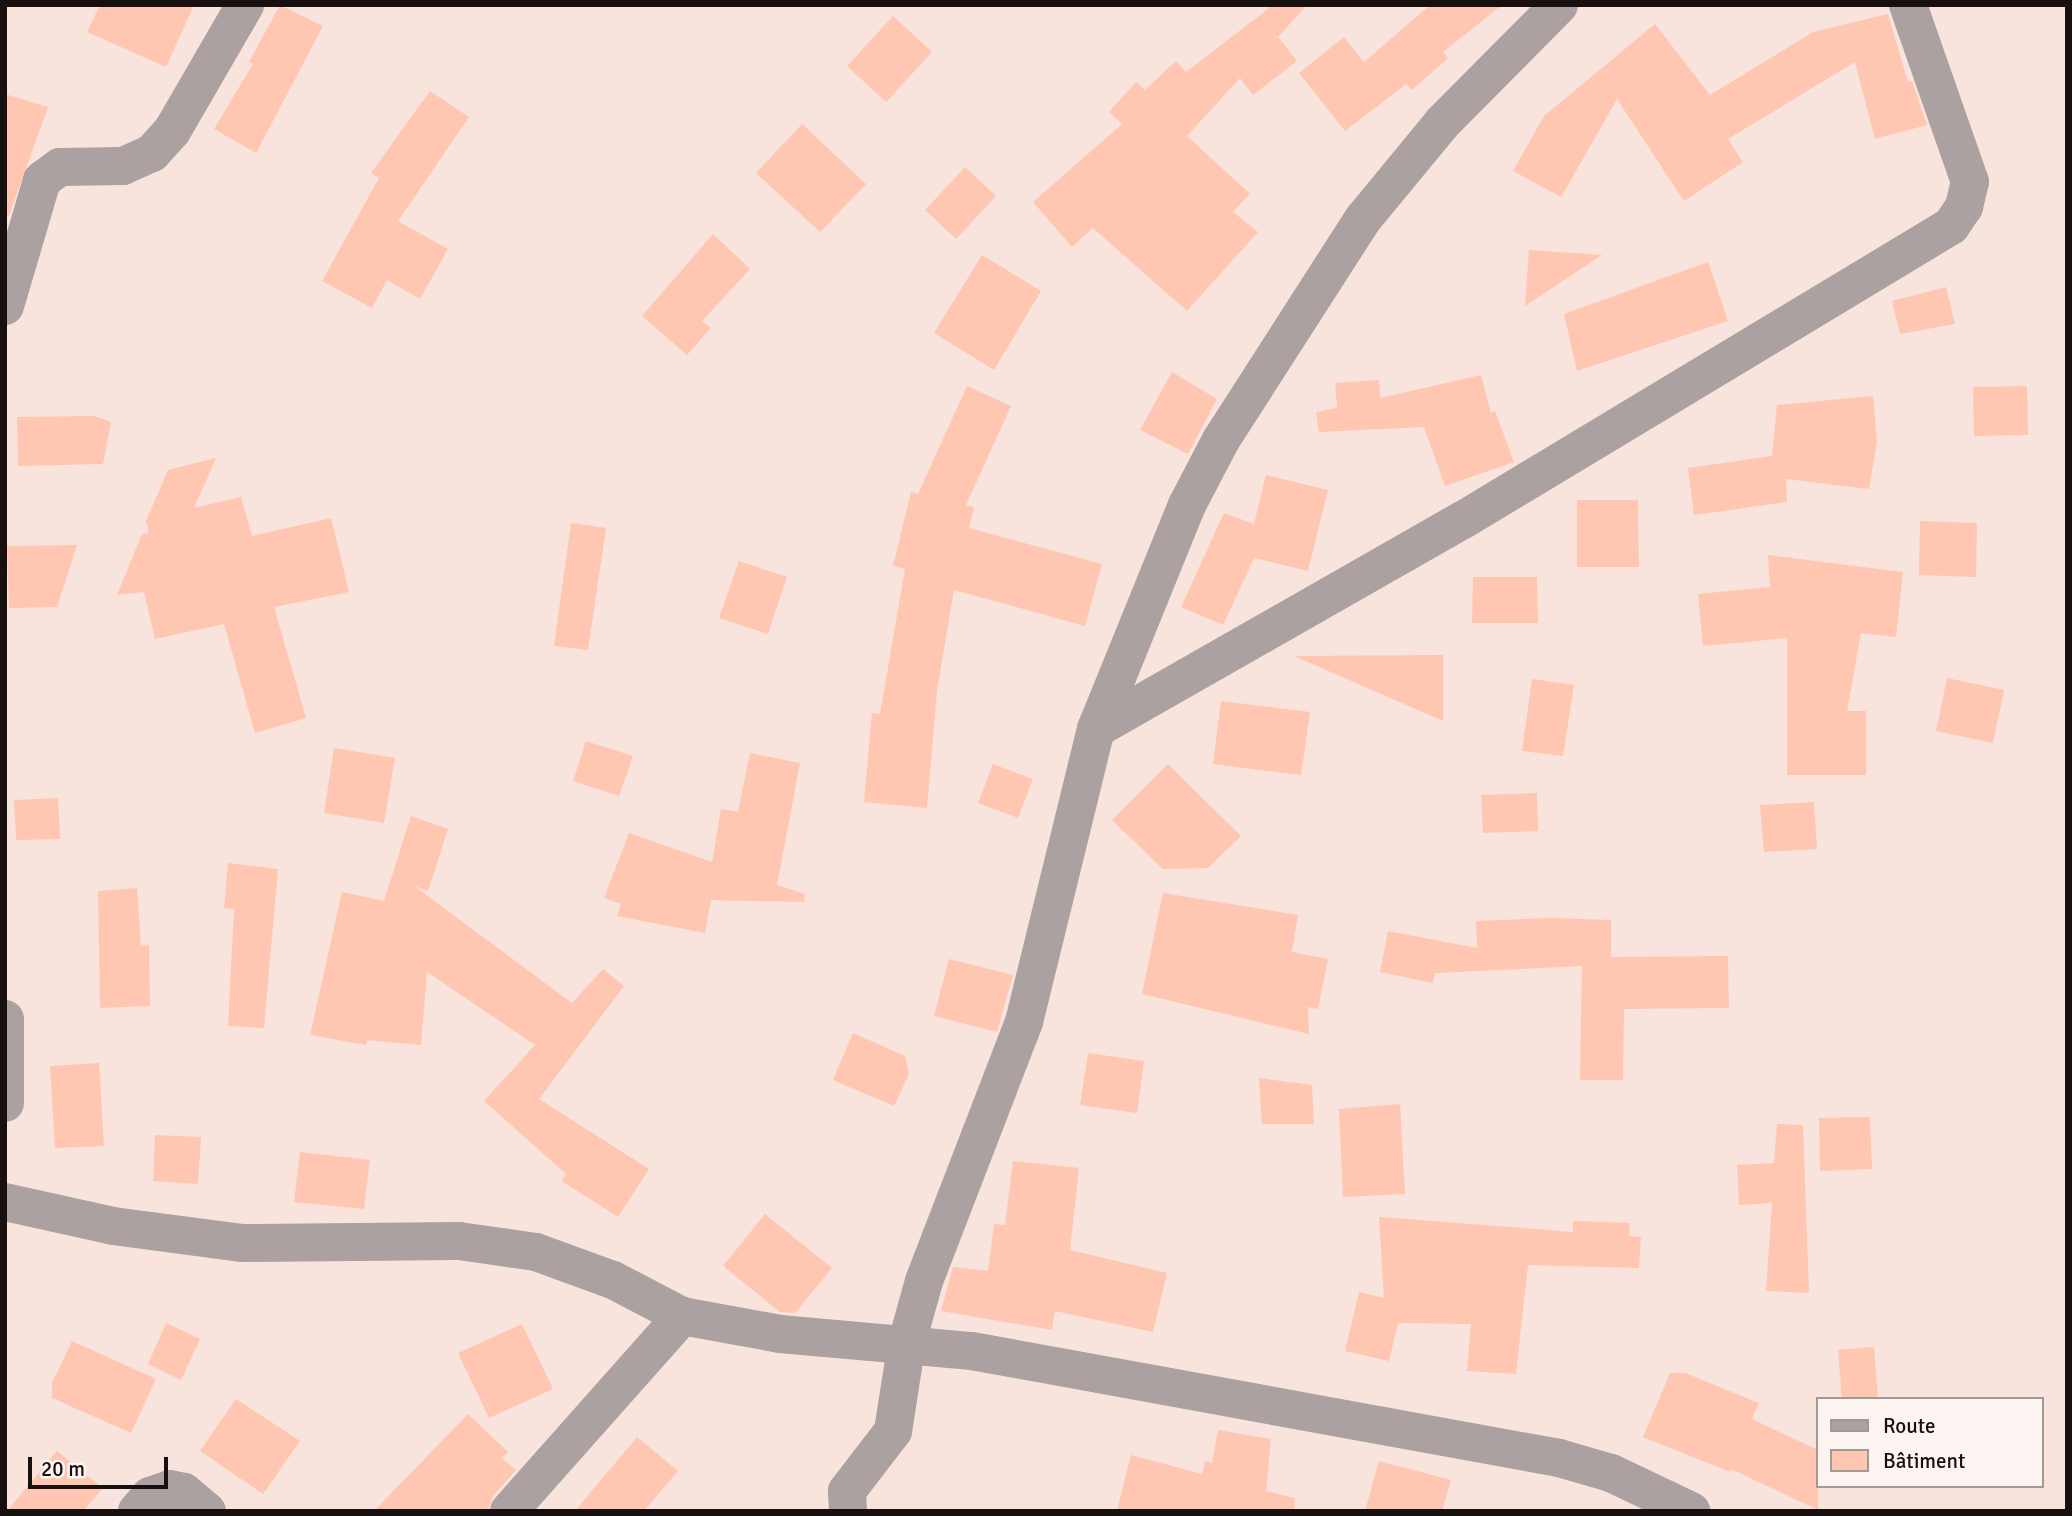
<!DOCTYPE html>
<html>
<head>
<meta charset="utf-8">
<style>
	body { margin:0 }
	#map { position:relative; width:2072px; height:1516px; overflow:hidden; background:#f8e4dd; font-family:Signika,sans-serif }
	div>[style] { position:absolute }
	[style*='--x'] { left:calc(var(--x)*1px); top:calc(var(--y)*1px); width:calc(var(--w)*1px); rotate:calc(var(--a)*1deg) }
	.building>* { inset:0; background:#ffc6b2 }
	.street>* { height:38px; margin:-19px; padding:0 19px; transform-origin:19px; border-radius:19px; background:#aaa1a0 }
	span { translate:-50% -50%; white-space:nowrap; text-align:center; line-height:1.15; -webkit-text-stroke:6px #fcf4f1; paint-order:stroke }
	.frame { position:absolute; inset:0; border:7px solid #17100e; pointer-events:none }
	.legend { position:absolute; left:1816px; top:1397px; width:228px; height:91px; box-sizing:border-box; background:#fcf4f1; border:2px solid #a09996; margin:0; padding:9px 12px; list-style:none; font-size:21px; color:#17100e }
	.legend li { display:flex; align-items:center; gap:14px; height:35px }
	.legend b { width:35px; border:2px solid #a09996 }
	.scale { position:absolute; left:28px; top:1457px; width:140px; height:32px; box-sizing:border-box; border:4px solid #17100e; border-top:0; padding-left:9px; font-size:21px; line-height:24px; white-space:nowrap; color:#17100e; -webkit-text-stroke:5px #fcf4f1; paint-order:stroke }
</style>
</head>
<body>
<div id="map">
	<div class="building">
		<div style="clip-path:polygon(100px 5px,194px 5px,166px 67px,87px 32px)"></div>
		<div style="clip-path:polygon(280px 5px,323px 26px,256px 153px,214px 129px,253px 64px,249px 62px)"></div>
		<div style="clip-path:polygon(1273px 5px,1307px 5px,1278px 37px,1297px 61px,1253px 95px,1240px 78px,1187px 136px,1250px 194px,1233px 212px,1258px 232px,1187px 311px,1093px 228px,1072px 247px,1033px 202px,1122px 124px,1109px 112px,1136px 82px,1145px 90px,1176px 61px,1186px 72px)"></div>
		<div style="clip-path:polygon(1430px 5px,1502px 5px,1443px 52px,1448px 58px,1412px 90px,1406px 84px,1345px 131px,1299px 73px,1344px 37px,1364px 62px)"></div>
		<div style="clip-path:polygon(1888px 14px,1908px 82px,1912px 81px,1927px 125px,1875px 139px,1855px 62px,1728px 139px,1743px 162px,1684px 201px,1617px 99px,1561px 197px,1513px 171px,1544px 116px,1655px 24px,1710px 95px,1813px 32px)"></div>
		<div style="clip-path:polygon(893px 16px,932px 52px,886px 102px,847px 66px)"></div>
		<div style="clip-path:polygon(430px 91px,469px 117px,398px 221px,448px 249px,420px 299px,387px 280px,372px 308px,322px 281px,379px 178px,371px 173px)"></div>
		<div style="clip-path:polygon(5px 94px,48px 107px,9px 216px,5px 215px)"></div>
		<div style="clip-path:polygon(802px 124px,866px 184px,820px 232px,756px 173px)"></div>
		<div style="clip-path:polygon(965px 167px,996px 196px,956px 239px,925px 210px)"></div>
		<div style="clip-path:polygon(713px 234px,750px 269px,702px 321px,711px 328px,687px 355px,642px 316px)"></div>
		<div style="clip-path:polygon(1529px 250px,1602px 255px,1525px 306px)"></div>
		<div style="clip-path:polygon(982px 255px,1041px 291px,994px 370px,934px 333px)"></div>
		<div style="clip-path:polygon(1708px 262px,1728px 321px,1577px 371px,1564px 314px)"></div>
		<div style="clip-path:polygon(1946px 287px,1955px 324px,1900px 334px,1892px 301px)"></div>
		<div style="clip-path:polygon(1172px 372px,1217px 399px,1188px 454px,1140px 430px)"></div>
		<div style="clip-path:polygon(1481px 375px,1491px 413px,1495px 411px,1514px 462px,1445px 486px,1424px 427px,1319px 432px,1316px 412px,1337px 408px,1335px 383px,1379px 380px,1380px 398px)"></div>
		<div style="clip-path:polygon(967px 386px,1011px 406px,966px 505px,974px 507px,969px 528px,1102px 564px,1085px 626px,954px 590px,937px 691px,927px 808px,864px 802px,872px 713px,880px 714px,905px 569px,893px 566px,911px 492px,918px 494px)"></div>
		<div style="clip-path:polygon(2027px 386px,2028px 435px,1974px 436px,1973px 387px)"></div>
		<div style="clip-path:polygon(1873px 396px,1877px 442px,1869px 489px,1786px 479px,1787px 502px,1694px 515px,1688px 468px,1772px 456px,1777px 405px)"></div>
		<div style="clip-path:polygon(94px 416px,111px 422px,103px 464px,18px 466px,17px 417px)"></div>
		<div style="clip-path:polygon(216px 458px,194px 508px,241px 497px,252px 536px,331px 518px,349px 592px,274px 607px,306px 718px,255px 733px,224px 624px,155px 639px,144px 592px,117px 595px,142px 534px,149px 533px,146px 521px,168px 470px)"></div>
		<div style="clip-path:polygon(1266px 475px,1328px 490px,1308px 571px,1254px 558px,1223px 625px,1181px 607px,1224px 513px,1254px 524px)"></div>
		<div style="clip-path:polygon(1577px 500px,1638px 500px,1639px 567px,1577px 567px)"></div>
		<div style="clip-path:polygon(1920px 521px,1977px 523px,1976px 577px,1919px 575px)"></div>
		<div style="clip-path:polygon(571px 523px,606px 528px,588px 650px,554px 646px)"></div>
		<div style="clip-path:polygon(77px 545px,57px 607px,9px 608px,7px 546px)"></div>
		<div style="clip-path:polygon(1768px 555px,1903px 572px,1896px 637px,1861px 633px,1847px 711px,1866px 711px,1866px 775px,1787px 775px,1787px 638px,1703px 646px,1698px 594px,1770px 587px)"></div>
		<div style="clip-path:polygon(739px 561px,787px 577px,768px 634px,719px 618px)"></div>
		<div style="clip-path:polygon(1473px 577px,1537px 577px,1538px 623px,1472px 623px)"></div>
		<div style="clip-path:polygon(1443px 655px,1443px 721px,1294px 656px)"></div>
		<div style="clip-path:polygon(1947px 678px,2004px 690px,1993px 743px,1936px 731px)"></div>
		<div style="clip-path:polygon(1532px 679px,1574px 685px,1563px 756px,1522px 751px)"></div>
		<div style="clip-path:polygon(1221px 701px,1310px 712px,1301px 775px,1213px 764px)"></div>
		<div style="clip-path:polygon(586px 741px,633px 756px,619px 796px,573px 781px)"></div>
		<div style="clip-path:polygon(334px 748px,395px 758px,384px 823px,324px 813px)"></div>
		<div style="clip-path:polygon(750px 753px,800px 763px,777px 885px,805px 894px,804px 902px,711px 900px,705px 933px,617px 916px,621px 904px,604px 898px,629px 833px,712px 862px,721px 809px,738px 812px)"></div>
		<div style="clip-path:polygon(993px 764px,1033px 779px,1018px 818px,978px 803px)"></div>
		<div style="clip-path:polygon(1168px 764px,1241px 836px,1208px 868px,1163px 869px,1112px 820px)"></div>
		<div style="clip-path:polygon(1537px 793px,1538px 831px,1483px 833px,1481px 795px)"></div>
		<div style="clip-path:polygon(58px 798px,60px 839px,16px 840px,14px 800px)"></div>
		<div style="clip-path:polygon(1814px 802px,1817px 849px,1764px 852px,1760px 805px)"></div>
		<div style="clip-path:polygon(411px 816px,448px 829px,428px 891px,414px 886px,572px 1003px,603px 969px,624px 986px,539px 1099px,649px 1169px,618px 1217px,562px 1181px,566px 1174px,484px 1101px,535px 1045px,427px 972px,421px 1045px,367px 1040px,366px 1045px,310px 1035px,342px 892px,384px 901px)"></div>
		<div style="clip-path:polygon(228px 863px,278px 869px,264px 1028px,228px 1026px,234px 909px,224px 908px)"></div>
		<div style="clip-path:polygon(137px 888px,141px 946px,149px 945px,150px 1006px,100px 1008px,98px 891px)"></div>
		<div style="clip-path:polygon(1163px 893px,1298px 915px,1292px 952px,1328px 959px,1318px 1009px,1308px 1007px,1309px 1034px,1142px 994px)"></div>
		<div style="clip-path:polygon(1550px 918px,1611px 920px,1611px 957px,1728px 956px,1729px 1008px,1624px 1009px,1623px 1080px,1580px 1080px,1582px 966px,1435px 973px,1433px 983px,1380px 972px,1388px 931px,1477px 948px,1476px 921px)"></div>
		<div style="clip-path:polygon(949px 959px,1013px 975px,997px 1032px,934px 1016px)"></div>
		<div style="clip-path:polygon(853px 1033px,905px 1056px,909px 1074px,894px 1106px,833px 1080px)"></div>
		<div style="clip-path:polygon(1088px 1053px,1144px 1061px,1137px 1113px,1080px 1105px)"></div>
		<div style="clip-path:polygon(99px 1063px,104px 1146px,55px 1148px,50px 1066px)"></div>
		<div style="clip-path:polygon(1259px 1078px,1312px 1085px,1314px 1124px,1262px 1124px)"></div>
		<div style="clip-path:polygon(1400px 1104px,1405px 1194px,1343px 1197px,1339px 1109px)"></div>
		<div style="clip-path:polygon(1870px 1117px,1872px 1169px,1820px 1171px,1819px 1118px)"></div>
		<div style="clip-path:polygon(1777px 1124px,1803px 1125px,1809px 1293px,1766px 1291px,1772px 1203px,1739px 1205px,1737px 1165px,1774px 1163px)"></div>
		<div style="clip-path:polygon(155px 1135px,201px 1137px,198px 1184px,153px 1181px)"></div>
		<div style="clip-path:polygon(300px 1152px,370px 1160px,364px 1209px,294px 1202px)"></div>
		<div style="clip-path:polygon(1013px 1161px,1079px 1168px,1070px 1250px,1167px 1273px,1153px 1332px,1055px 1311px,1052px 1330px,941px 1311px,953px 1267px,988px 1271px,994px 1224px,1005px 1225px)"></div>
		<div style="clip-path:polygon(765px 1214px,832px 1268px,795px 1313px,780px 1312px,723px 1266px)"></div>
		<div style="clip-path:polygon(1379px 1217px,1573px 1232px,1573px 1221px,1630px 1223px,1629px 1236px,1641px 1237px,1639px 1268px,1528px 1265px,1516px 1374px,1467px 1371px,1471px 1324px,1398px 1323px,1389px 1361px,1345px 1351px,1359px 1292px,1384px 1298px)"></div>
		<div style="clip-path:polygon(166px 1323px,200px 1339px,181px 1380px,148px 1364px)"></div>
		<div style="clip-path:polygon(522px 1324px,553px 1389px,489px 1418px,458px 1353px)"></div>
		<div style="clip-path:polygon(72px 1341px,156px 1379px,131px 1433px,52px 1398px,52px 1383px)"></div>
		<div style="clip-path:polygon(1874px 1347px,1878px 1399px,1842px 1399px,1838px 1350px)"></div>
		<div style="clip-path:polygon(1670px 1373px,1685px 1373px,1759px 1403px,1752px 1419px,1818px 1450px,1818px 1510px,1731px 1469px,1730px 1472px,1643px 1437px)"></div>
		<div style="clip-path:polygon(236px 1399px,300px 1441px,263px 1494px,200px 1451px)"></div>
		<div style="clip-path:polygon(468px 1414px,508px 1452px,502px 1458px,516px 1470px,493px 1496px,488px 1511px,374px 1511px)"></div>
		<div style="clip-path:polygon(1218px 1430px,1271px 1439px,1266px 1491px,1295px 1498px,1294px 1511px,1117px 1511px,1131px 1455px,1202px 1474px,1205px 1461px,1212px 1463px)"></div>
		<div style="clip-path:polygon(637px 1437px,678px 1471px,644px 1511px,575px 1511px)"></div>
		<div style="clip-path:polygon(57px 1451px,103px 1488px,83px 1511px,7px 1511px)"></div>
		<div style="clip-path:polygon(1379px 1461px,1451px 1480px,1442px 1511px,1365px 1511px)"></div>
	</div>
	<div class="street">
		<div style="--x:5;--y:306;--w:131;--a:-73.6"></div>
		<div style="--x:42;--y:180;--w:22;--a:-36"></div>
		<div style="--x:60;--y:167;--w:63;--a:-0.9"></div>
		<div style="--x:123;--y:166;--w:32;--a:-24"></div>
		<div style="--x:152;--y:153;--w:30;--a:-48"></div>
		<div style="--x:172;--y:131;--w:146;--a:-59.9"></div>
		<div style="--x:1096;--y:729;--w:422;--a:-29.7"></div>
		<div style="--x:1463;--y:520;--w:570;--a:-31.07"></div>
		<div style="--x:1951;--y:226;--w:23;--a:-56"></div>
		<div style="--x:1964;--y:207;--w:26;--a:-77"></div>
		<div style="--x:1970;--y:182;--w:188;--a:-109.3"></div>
		<div style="--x:5;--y:1019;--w:84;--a:90"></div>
		<div style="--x:5;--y:1202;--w:111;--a:12.5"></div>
		<div style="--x:113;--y:1226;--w:131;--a:7.5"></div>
		<div style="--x:243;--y:1243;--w:216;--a:-0.5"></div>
		<div style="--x:459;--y:1241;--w:78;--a:8.1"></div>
		<div style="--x:536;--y:1252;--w:82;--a:20"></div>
		<div style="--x:613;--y:1280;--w:78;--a:27.6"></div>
		<div style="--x:682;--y:1316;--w:100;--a:10.4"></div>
		<div style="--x:780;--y:1334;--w:193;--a:5.1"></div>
		<div style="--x:972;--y:1351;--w:597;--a:10.33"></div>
		<div style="--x:1559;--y:1458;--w:54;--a:16.1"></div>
		<div style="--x:1611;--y:1473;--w:89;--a:25.4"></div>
		<div style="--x:137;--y:1511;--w:20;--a:-49"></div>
		<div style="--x:150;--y:1496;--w:21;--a:-19"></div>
		<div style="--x:170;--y:1489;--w:14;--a:12"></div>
		<div style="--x:184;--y:1492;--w:30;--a:40"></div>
		<div style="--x:509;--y:1511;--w:261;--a:-48.4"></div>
		<div style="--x:848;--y:1511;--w:20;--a:-93"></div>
		<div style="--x:847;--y:1491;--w:76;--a:-52.5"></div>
		<div style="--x:893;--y:1431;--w:90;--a:-81.1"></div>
		<div style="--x:907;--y:1342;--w:63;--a:-74.4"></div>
		<div style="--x:924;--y:1281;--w:278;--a:-68.9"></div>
		<div style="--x:1024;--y:1022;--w:302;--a:-76.2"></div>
		<div style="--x:1096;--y:729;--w:242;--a:-67.9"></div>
		<div style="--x:1187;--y:505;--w:73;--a:-62.4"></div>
		<div style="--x:1221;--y:440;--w:263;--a:-57.3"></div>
		<div style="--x:1363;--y:219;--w:124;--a:-50.5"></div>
		<div style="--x:1442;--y:123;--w:166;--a:-45.2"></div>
	</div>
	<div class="frame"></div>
	<ul class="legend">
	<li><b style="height:9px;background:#aaa1a0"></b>Route</li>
	<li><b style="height:19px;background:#ffc6b2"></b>Bâtiment</li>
	</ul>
	<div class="scale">20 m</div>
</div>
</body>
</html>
